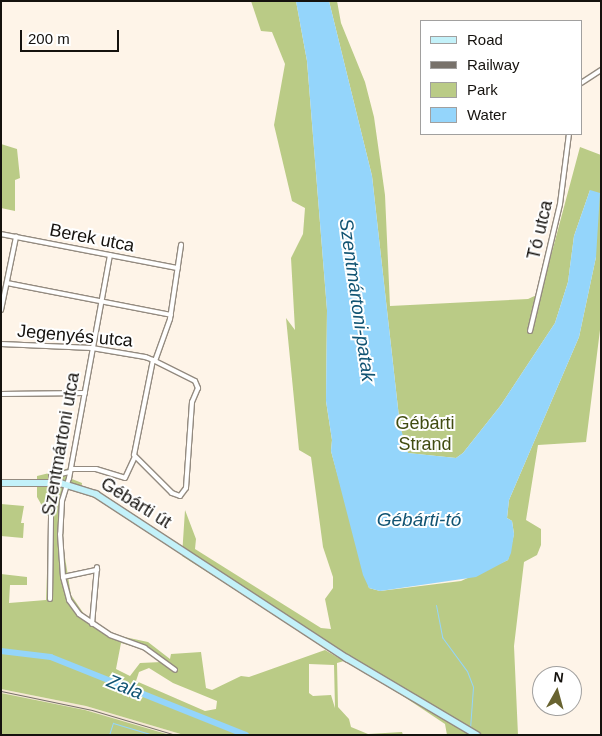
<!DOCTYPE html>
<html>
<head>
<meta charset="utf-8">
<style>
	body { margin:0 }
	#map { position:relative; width:602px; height:736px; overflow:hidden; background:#fef4e8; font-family:Arial,sans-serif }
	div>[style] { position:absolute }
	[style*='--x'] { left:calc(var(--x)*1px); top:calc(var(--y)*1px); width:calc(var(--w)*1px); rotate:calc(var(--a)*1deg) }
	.built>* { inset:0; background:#f6e8d5 }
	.green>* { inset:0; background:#bacb86 }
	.water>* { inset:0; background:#94d5fb }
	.stream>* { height:1px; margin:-0.5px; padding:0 0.5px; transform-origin:0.5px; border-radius:0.5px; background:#94d5fb }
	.river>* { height:5.5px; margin:-2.75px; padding:0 2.75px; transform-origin:2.75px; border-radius:2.75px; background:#94d5fb }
	.roads { filter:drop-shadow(1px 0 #948b80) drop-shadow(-1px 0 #948b80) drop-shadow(0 1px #948b80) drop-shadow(0 -1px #948b80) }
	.minor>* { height:4px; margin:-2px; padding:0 2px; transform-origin:2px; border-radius:2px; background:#fff }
	.secondary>* { height:5.5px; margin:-2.75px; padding:0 2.75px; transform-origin:2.75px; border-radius:2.75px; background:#c3f1f9 }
	.rail>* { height:1px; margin:-0.5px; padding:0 0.5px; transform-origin:0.5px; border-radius:0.5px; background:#78726b }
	span { translate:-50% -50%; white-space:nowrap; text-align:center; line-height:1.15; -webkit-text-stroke:4px #fff; paint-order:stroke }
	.street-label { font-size:18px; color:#15120e }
	.park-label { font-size:18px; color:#414c11 }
	.water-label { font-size:19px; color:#115473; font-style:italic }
	.frame { position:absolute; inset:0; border:2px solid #15120e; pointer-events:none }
	.legend { position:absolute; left:420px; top:20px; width:162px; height:115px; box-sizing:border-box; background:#fff; border:1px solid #a1a09f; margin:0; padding:6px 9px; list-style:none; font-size:15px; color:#15120e }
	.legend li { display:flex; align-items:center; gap:10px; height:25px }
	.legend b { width:25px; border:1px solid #a1a09f }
	.north { position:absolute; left:532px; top:666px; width:50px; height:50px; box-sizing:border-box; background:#fff; border:1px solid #a1a09f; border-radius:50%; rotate:7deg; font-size:14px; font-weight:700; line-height:20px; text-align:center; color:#15120e }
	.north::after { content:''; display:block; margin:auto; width:18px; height:22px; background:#686330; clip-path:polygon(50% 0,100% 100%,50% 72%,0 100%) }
	.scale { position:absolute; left:20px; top:30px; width:99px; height:22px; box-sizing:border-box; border:2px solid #15120e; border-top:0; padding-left:6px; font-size:15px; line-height:18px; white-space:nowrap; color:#15120e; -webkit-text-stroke:4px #fff; paint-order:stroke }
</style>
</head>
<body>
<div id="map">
	<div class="built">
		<div style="clip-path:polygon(1px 689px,86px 706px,184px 735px,170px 735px,85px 710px,1px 693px)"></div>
	</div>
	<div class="green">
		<div style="clip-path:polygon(251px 1px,296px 1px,307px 61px,327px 310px,326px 401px,332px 440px,331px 451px,369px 588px,380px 591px,461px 581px,508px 560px,514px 534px,512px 521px,507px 518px,509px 500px,579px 337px,596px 257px,590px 190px,574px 236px,568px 282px,555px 323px,501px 405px,463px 453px,456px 458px,407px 453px,400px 426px,372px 176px,329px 1px,337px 1px,341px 23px,365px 82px,374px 117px,385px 195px,390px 306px,528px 299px,541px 293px,580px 147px,601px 155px,600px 330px,586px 442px,538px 445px,526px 520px,541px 529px,541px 545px,537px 555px,524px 562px,514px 646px,518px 735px,447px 735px,445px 724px,406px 698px,182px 556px,185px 510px,196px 539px,195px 549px,321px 628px,331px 629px,325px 599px,333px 588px,333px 577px,323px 547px,311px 457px,299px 450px,286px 318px,295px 330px,291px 258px,303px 234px,305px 208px,292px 201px,274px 125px,285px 64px,272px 32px,261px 31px)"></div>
		<div style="clip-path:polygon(1px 144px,17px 149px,20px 178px,15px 180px,15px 211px,1px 208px)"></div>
		<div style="clip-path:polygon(evenodd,74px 467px,72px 479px,82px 483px,81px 491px,68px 488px,64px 499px,63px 545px,71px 595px,84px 614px,115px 635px,148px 642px,170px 659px,171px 654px,201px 652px,206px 688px,212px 690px,241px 676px,249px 677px,325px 650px,344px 661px,337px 663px,338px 707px,349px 719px,351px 727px,368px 734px,402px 732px,403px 735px,184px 735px,86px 706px,1px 689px,1px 574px,27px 577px,27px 585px,10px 585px,9px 603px,46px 600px,49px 518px,37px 497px,37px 476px,74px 467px,121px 643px,145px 650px,162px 662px,140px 663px,130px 676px,116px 669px,121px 643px,74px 467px,309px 664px,334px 665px,335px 708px,331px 695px,313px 696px,309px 693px,309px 664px,74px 467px,149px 668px,173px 683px,217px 701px,216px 709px,205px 711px,136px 681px,139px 672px,149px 668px)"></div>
		<div style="clip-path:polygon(1px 504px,24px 506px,21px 523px,24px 523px,23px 538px,1px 536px)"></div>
		<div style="clip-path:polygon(1px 693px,85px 710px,170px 735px,1px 735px)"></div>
	</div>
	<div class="water">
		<div style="clip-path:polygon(296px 1px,329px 1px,372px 176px,400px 426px,408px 453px,456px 458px,463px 453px,501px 405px,555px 323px,568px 282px,574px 236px,590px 190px,600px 193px,596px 257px,579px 337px,509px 500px,507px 518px,512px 521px,514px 534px,511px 553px,508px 560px,476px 577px,380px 591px,369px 588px,363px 575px,331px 451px,332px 440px,326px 401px,327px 310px,307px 61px)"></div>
	</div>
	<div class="stream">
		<div style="--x:436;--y:605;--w:33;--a:79"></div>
		<div style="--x:442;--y:637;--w:42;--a:53.7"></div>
		<div style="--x:467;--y:671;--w:17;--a:69"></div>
		<div style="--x:473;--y:687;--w:42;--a:94.1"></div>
		<div style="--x:109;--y:735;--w:13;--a:-72"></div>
		<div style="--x:113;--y:723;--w:42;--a:16.7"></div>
	</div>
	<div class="river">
		<div style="--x:1;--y:651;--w:50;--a:6.8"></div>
		<div style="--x:51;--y:657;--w:210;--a:21.8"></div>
	</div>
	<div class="roads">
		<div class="minor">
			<div style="--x:581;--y:83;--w:24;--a:-33"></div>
			<div style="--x:1;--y:234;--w:180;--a:10.9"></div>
			<div style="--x:110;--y:255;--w:227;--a:100.4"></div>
			<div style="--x:69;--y:478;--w:24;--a:107"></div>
			<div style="--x:62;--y:501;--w:33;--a:93"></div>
			<div style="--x:60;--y:534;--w:43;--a:86"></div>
			<div style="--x:63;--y:577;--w:24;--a:75"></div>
			<div style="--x:69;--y:600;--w:17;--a:54"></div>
			<div style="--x:79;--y:614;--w:37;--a:34"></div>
			<div style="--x:110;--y:635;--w:37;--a:20"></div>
			<div style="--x:145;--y:648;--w:37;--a:36"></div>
			<div style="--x:7;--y:283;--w:167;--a:11"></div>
			<div style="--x:1;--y:310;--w:75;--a:-78.4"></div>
			<div style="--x:530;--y:331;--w:130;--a:-76.7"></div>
			<div style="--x:560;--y:204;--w:71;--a:-82.7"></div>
			<div style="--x:1;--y:344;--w:91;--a:2.5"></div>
			<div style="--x:92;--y:348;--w:54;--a:9.6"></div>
			<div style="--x:145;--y:357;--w:3;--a:18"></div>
			<div style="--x:148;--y:358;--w:5;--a:22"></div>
			<div style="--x:153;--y:360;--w:47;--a:26.6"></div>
			<div style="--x:195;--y:381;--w:8;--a:67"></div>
			<div style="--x:198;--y:388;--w:15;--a:113"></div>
			<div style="--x:192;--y:402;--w:86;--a:94"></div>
			<div style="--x:186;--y:488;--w:10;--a:127"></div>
			<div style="--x:180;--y:496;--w:9;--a:-159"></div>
			<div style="--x:172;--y:493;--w:54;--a:-135"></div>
			<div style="--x:134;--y:455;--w:97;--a:-78.7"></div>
			<div style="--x:155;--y:361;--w:45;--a:-70.3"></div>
			<div style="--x:170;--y:319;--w:75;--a:-81.5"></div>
			<div style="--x:1;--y:394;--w:84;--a:-0.7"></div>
			<div style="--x:71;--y:469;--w:25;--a:0"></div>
			<div style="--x:96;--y:469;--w:30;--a:17"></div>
			<div style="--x:125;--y:478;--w:23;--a:-65"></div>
			<div style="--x:51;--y:476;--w:19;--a:-12"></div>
			<div style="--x:63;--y:577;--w:35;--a:-12"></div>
			<div style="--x:50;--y:599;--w:83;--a:-89.3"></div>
			<div style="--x:92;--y:624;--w:57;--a:-85"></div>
		</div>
		<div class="secondary">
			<div style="--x:1;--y:483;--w:59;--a:0"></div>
			<div style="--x:60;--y:483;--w:38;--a:17"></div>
			<div style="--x:96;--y:494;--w:300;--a:33.2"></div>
			<div style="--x:347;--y:658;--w:151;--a:30.6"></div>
		</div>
	</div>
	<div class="rail">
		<div style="--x:1;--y:691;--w:93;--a:11.8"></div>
		<div style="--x:92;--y:710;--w:88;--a:16.6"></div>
	</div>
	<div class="street-label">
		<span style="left:540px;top:230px;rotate:-77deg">Tó utca</span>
		<span style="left:92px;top:238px;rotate:11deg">Berek utca</span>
		<span style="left:75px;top:336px;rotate:5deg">Jegenyés utca</span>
		<span style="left:61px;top:444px;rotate:-80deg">Szentmártoni utca</span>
		<span style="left:136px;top:503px;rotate:32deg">Gébárti út</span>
	</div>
	<div class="park-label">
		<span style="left:425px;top:434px">Gébárti<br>Strand</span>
	</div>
	<div class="water-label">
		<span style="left:357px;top:300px;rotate:82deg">Szentmártoni-patak</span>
		<span style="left:419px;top:520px">Gébárti-tó</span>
		<span style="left:125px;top:687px;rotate:22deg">Zala</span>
	</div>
	<div class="frame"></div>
	<ul class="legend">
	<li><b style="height:6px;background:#c3f1f9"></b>Road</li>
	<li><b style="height:6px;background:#78726b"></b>Railway</li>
	<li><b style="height:14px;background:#bacb86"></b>Park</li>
	<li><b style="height:14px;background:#94d5fb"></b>Water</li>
	</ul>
	<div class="north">N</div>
	<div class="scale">200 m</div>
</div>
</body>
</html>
